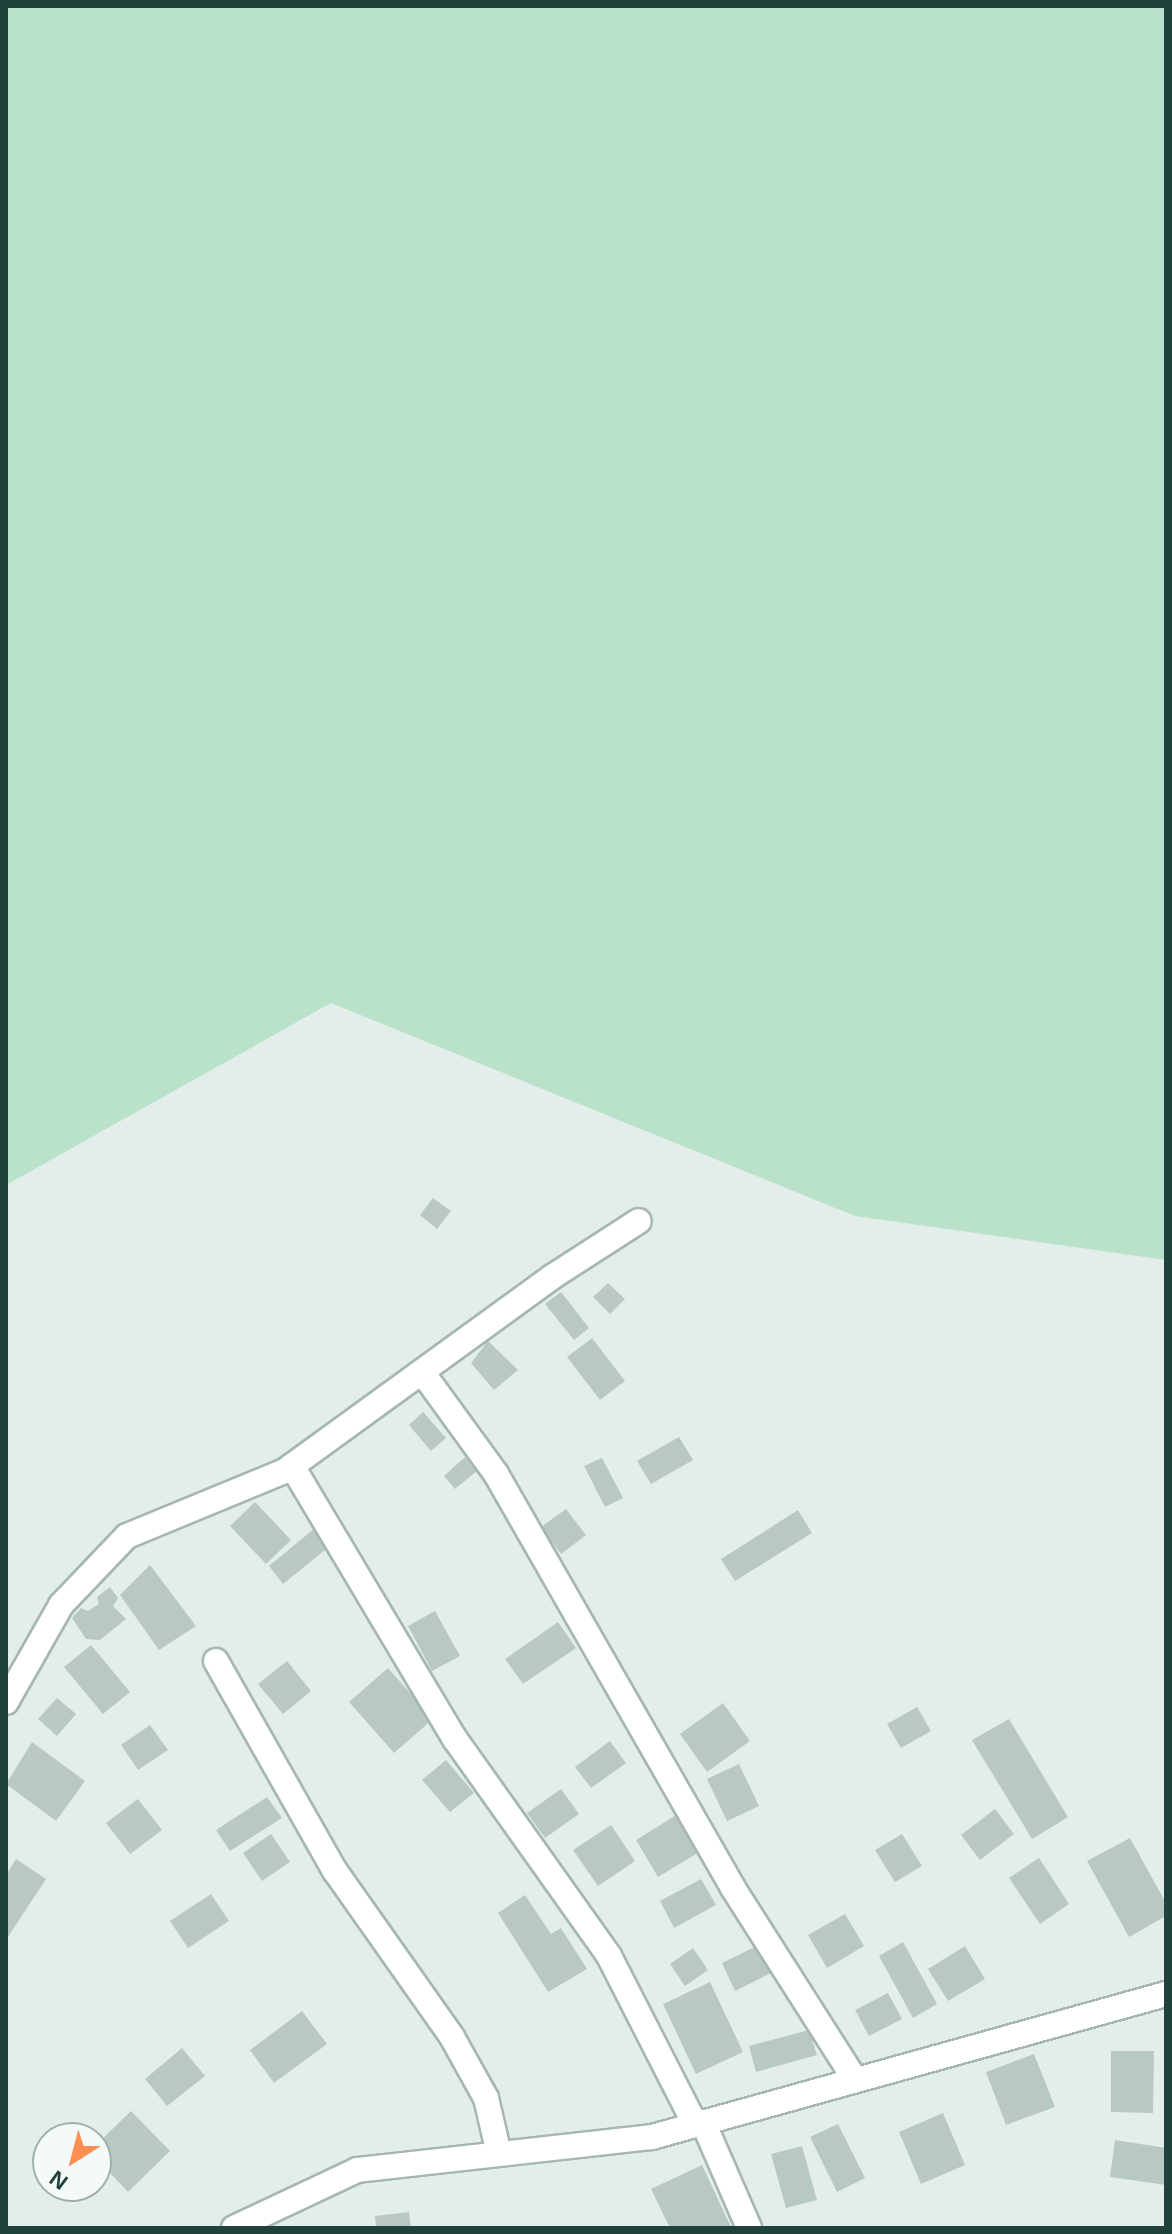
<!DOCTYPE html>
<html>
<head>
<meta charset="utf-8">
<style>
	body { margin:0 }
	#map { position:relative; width:1172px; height:2234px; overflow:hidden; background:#e3eeea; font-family:Arial,sans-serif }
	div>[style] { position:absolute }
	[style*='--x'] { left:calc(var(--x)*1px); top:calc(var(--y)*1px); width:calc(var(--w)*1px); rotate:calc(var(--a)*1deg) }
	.green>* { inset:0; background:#bae1c9 }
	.building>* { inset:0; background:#b8c9c4 }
	.roads { filter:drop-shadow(2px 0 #a5b7b2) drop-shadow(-2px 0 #a5b7b2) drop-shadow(0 2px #a5b7b2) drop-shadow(0 -2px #a5b7b2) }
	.minor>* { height:24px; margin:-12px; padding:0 12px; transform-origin:12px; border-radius:12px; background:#fff }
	span { translate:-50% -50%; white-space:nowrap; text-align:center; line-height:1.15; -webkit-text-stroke:6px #f4faf8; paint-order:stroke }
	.frame { position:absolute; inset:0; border:8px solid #21413c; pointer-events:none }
	.north { position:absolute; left:32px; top:2122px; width:80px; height:80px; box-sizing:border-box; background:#f4faf8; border:2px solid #a0b0ad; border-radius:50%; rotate:216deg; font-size:22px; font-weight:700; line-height:32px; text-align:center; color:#21413c }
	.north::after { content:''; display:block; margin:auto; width:28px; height:36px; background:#fe8e51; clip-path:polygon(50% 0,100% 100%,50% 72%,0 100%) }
</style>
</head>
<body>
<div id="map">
	<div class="green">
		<div style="clip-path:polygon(6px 6px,1166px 6px,1166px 1260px,855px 1216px,331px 1003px,6px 1185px)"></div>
	</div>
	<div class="building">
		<div style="clip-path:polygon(433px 1198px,451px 1211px,437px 1229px,420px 1215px)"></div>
		<div style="clip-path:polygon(608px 1283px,625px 1299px,610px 1314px,593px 1297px)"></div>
		<div style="clip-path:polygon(561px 1292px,589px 1328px,574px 1340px,545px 1304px)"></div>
		<div style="clip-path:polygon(592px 1338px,625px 1381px,600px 1400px,567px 1357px)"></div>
		<div style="clip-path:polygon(488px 1341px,518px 1370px,494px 1390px,471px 1363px)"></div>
		<div style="clip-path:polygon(423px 1412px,446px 1438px,431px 1451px,409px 1425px)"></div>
		<div style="clip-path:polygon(679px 1437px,693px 1460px,651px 1484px,637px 1461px)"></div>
		<div style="clip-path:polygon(465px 1457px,477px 1471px,455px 1489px,444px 1476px)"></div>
		<div style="clip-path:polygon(602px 1458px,623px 1498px,605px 1507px,584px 1466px)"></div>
		<div style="clip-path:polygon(255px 1502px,291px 1540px,266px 1564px,230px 1526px)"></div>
		<div style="clip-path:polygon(566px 1509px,586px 1535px,561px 1554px,541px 1527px)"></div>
		<div style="clip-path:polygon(798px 1510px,812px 1533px,735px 1581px,721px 1559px)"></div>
		<div style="clip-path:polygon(315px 1528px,330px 1546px,283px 1584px,269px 1566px)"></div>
		<div style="clip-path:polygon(150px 1565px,196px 1626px,159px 1650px,120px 1595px)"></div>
		<div style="clip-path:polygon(110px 1587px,118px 1598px,113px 1606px,126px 1619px,100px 1640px,86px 1639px,72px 1618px,81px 1608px,88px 1611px,99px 1604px,97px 1597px)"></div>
		<div style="clip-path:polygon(435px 1611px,460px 1656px,432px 1671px,408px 1626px)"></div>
		<div style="clip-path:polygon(558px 1622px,576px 1648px,523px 1684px,505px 1659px)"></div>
		<div style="clip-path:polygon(91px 1645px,130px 1692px,103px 1714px,64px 1667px)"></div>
		<div style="clip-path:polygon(287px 1661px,311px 1691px,283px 1714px,258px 1684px)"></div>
		<div style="clip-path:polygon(388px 1668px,433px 1719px,394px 1753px,349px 1702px)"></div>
		<div style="clip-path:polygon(57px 1698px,76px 1714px,57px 1736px,38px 1719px)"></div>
		<div style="clip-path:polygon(723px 1703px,750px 1741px,707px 1772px,680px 1734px)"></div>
		<div style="clip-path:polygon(917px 1707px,931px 1731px,901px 1748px,887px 1724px)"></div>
		<div style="clip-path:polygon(1009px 1719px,1068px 1817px,1032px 1839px,972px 1740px)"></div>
		<div style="clip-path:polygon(150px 1725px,168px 1750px,138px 1770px,121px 1745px)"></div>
		<div style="clip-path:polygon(610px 1741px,626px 1763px,591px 1788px,575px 1767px)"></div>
		<div style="clip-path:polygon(32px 1742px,85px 1781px,56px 1821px,6px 1784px)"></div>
		<div style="clip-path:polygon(446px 1760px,474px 1793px,450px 1812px,422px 1780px)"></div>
		<div style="clip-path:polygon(739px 1764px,759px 1806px,727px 1821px,707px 1779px)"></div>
		<div style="clip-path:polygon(561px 1789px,579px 1814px,545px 1838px,527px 1813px)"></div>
		<div style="clip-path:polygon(267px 1797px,282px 1818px,230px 1851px,216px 1830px)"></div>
		<div style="clip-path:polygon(138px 1799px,162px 1830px,130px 1854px,106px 1823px)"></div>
		<div style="clip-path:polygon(995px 1809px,1014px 1834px,980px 1860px,961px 1835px)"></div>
		<div style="clip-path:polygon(678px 1814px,701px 1851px,658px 1877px,636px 1840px)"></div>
		<div style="clip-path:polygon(611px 1825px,635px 1861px,598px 1886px,573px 1850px)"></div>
		<div style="clip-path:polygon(271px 1834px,290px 1862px,262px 1881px,243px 1853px)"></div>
		<div style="clip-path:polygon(902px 1834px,922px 1866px,895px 1882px,875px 1850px)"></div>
		<div style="clip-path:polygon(1130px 1838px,1166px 1903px,1166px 1916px,1129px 1937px,1087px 1861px)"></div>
		<div style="clip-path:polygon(1039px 1858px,1069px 1904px,1040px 1924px,1009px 1878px)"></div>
		<div style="clip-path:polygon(16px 1859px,46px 1879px,6px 1940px,6px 1875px)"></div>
		<div style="clip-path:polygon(701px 1879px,716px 1905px,674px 1928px,660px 1901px)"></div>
		<div style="clip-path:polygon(211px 1894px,229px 1921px,188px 1948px,170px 1921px)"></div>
		<div style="clip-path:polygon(525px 1895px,551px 1934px,561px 1928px,587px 1969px,548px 1992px,498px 1913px)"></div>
		<div style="clip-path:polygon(845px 1914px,864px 1946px,827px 1968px,808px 1935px)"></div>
		<div style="clip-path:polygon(903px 1942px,937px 2004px,913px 2018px,879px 1956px)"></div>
		<div style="clip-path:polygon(761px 1944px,775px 1971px,735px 1991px,722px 1963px)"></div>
		<div style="clip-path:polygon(965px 1946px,985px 1979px,948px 2001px,928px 1969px)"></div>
		<div style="clip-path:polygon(693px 1948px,708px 1970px,685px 1986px,670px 1964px)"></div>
		<div style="clip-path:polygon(710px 1982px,743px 2052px,696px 2074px,663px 2004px)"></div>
		<div style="clip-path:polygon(888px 1993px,902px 2019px,869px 2036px,855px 2010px)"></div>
		<div style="clip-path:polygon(302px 2011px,327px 2044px,274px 2083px,250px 2050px)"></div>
		<div style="clip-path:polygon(809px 2030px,817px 2055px,756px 2072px,749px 2046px)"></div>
		<div style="clip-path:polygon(182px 2048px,205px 2076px,167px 2106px,145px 2079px)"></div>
		<div style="clip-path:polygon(1111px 2051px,1154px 2051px,1153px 2113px,1111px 2112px)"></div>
		<div style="clip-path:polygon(1034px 2054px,1055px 2107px,1006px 2125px,986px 2072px)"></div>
		<div style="clip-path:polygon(131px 2111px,170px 2151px,128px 2192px,96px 2158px,96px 2145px)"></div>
		<div style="clip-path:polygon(943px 2113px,965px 2165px,921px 2184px,899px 2132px)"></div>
		<div style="clip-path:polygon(838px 2124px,865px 2178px,837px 2192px,810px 2137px)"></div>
		<div style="clip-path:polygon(1115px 2140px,1166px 2148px,1166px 2185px,1110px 2177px)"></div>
		<div style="clip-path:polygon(802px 2146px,817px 2200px,786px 2208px,771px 2154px)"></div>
		<div style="clip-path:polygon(702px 2165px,731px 2227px,670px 2228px,651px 2189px)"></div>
		<div style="clip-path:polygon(409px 2212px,411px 2228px,376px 2228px,375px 2216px)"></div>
	</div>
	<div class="roads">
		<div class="minor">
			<div style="--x:422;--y:1372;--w:126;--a:54"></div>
			<div style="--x:496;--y:1474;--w:477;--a:60.2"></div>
			<div style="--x:733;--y:1888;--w:225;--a:57.5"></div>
			<div style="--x:292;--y:1466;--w:318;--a:59.2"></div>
			<div style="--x:455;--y:1739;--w:266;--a:54.6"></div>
			<div style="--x:609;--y:1956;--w:189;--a:62.9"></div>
			<div style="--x:216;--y:1661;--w:241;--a:60.5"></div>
			<div style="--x:335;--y:1871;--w:203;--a:54.8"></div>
			<div style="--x:452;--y:2037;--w:70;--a:60.9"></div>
			<div style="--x:486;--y:2098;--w:57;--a:76.9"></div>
			<div style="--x:6;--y:1702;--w:112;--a:-60.4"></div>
			<div style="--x:61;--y:1605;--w:95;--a:-46.3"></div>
			<div style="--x:127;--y:1536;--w:171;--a:-22.4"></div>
			<div style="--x:285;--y:1471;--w:330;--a:-36"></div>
			<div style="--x:552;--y:1277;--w:103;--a:-32.8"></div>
			<div style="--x:703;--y:2122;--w:116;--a:66.5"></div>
			<div style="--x:234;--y:2228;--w:136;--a:-25.2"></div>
			<div style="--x:357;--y:2170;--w:297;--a:-6.4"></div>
			<div style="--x:652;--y:2137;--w:534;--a:-15.55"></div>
		</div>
	</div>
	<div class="frame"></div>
	<div class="north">N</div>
</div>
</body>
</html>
